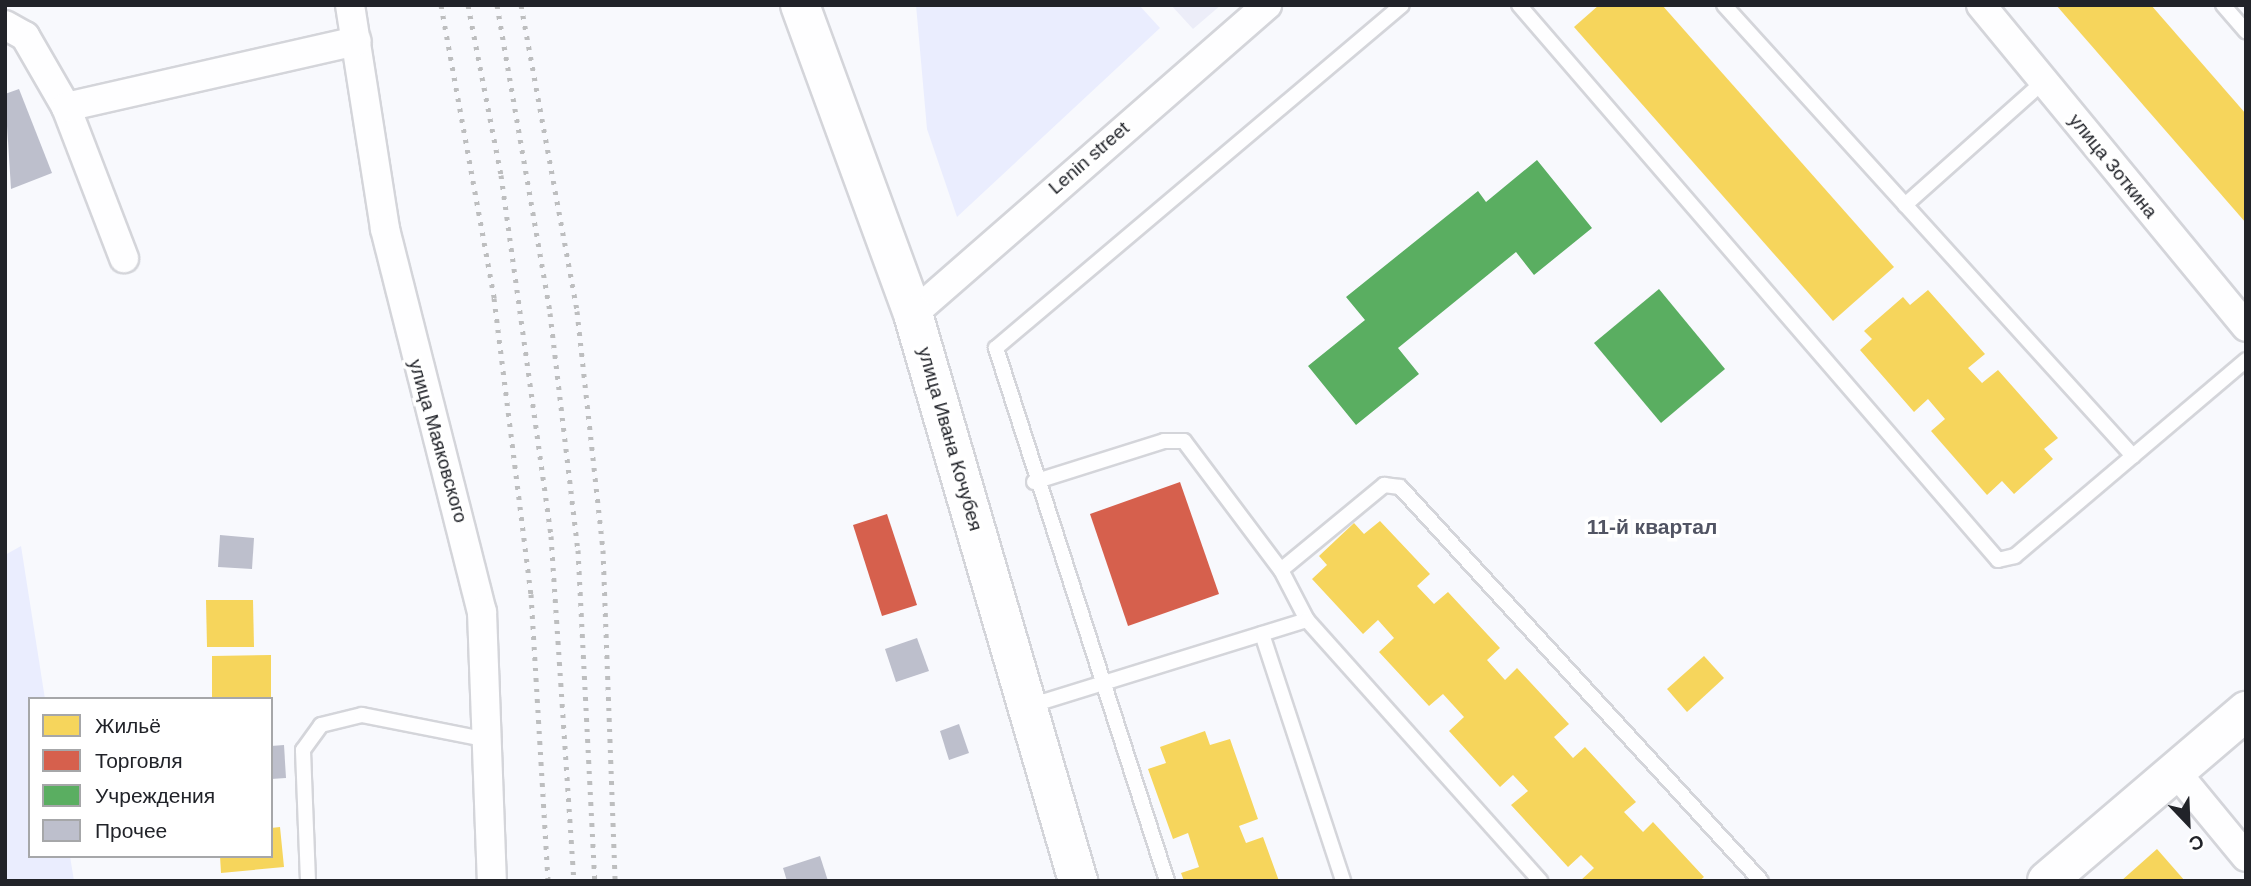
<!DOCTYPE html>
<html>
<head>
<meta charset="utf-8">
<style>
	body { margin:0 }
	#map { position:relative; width:2251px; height:886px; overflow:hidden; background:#f8f9fd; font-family:Arial,sans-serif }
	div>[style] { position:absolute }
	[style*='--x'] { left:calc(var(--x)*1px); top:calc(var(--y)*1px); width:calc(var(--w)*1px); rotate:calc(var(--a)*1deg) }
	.built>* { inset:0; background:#ecedf8 }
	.green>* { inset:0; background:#eaedfe }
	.homes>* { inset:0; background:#f6d55c }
	.shops>* { inset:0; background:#d6604d }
	.public>* { inset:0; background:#5aae61 }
	.building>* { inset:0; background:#bdbfcc }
	.roads { filter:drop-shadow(2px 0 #d4d5da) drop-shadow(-2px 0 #d4d5da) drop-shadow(0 2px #d4d5da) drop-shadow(0 -2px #d4d5da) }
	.lane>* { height:14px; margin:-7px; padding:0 7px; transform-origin:7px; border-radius:7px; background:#fefeff }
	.street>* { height:28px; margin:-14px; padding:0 14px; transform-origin:14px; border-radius:14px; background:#fefeff }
	.secondary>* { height:38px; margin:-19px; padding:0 19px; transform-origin:19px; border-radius:19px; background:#fefeff }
	.rail>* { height:5px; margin-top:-2.5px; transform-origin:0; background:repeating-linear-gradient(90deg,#bdbebf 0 3.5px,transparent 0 10.5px) }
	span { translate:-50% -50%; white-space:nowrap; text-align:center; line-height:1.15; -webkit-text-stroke:7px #fff; paint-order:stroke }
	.street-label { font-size:19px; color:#212329 }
	.neighbourhood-label { font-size:21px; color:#515463; font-weight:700 }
	.frame { position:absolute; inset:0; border:7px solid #212329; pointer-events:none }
	.legend { position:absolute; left:28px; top:697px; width:245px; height:161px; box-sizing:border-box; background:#fff; border:2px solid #a6a7a9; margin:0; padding:9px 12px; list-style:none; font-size:21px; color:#212329 }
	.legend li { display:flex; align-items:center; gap:14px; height:35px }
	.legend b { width:35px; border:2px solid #a6a7a9 }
	.north { position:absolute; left:2153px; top:788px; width:70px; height:70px; -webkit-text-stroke:5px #fff; paint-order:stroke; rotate:157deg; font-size:19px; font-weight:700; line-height:28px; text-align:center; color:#212329 }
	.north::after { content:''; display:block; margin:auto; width:24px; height:32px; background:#212329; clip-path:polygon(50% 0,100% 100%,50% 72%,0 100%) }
</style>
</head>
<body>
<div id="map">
	<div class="built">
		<div style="clip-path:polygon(1171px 5px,1221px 5px,1193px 29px)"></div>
	</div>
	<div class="green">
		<div style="clip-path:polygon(916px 5px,1139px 5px,1160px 28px,957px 217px,927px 129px)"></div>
		<div style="clip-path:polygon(21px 546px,45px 699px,30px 699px,30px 856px,70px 856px,74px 881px,5px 881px,5px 555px)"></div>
	</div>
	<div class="homes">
		<div style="clip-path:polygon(1599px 5px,1662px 5px,1894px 267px,1833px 321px,1574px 27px)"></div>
		<div style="clip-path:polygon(2056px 5px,2151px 5px,2246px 114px,2246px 223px)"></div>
		<div style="clip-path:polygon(1928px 290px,1985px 354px,1968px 368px,1982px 383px,1998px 370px,2058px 438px,2044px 449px,2053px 459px,2014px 494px,2002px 481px,1987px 495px,1931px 431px,1945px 419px,1928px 399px,1914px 412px,1860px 350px,1872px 339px,1864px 331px,1903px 297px,1910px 305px)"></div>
		<div style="clip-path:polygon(1380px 521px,1430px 574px,1417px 586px,1434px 604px,1448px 592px,1500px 648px,1487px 660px,1505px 680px,1517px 668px,1569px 724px,1554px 737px,1573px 758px,1585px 747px,1636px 802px,1624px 812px,1643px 832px,1653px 822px,1704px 877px,1699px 881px,1580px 881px,1594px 868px,1581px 855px,1568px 867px,1511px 805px,1528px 791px,1513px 775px,1500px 787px,1449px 731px,1464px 717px,1443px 694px,1429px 706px,1379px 652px,1394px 638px,1378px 620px,1363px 634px,1312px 579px,1327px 565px,1319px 556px,1354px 523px,1364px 534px)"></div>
		<div style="clip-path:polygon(206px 600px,253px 600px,254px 647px,207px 647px)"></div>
		<div style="clip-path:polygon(271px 655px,271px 699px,212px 699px,212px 656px)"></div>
		<div style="clip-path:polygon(1704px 656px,1724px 678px,1687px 712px,1667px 689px)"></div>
		<div style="clip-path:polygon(1205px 731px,1210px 745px,1230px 739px,1258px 819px,1239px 826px,1246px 843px,1263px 837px,1279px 881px,1184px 881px,1181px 873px,1199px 867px,1188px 833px,1173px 839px,1148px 769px,1166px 763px,1160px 747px)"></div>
		<div style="clip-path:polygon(280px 827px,284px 867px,221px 873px,220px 856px,271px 856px,271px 828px)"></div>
		<div style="clip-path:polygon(2157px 849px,2185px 881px,2121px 881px)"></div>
	</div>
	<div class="shops">
		<div style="clip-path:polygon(1180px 482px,1219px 594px,1128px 626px,1090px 514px)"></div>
		<div style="clip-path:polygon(887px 514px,917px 605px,882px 616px,853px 525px)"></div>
	</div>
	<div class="public">
		<div style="clip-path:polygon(1537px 160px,1592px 228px,1534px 275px,1516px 252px,1398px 348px,1419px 374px,1356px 425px,1308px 366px,1365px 320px,1346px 297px,1478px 191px,1486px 202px)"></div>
		<div style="clip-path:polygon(1659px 289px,1725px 369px,1661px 423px,1594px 343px)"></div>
	</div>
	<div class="building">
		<div style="clip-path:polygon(19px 89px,52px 173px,11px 189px,5px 94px)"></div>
		<div style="clip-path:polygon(220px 535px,254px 538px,252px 569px,218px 567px)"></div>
		<div style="clip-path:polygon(917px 638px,929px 671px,896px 682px,885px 649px)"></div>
		<div style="clip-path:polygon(959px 724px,969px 753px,949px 760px,940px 731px)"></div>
		<div style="clip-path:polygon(284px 745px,286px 778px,271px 779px,271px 746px)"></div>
		<div style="clip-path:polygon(820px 856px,828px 881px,787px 881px,783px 868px)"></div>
	</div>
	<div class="roads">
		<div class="lane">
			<div style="--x:1519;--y:5;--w:733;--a:49.2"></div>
			<div style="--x:1998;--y:560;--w:17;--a:-13"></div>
			<div style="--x:2015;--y:556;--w:303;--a:-40.3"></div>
			<div style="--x:1724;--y:5;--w:609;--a:47.8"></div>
			<div style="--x:2223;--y:5;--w:35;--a:49"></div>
			<div style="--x:1905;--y:205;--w:186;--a:-41.7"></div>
			<div style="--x:1034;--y:482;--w:136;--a:-17.5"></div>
			<div style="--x:1164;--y:441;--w:20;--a:0"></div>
			<div style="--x:1184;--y:441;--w:161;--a:53.1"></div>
			<div style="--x:1307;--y:620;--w:56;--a:-117.5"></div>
			<div style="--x:1281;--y:570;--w:134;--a:-39.5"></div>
			<div style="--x:1384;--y:485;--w:16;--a:7"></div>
			<div style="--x:1400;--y:487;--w:534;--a:47.5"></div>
			<div style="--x:1262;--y:634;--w:260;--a:71.8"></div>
			<div style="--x:1029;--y:706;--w:291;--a:-17.2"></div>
			<div style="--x:1307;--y:620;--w:350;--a:48.2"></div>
			<div style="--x:308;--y:881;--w:131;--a:-92.2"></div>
			<div style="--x:303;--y:750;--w:31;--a:-54"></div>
			<div style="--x:321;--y:725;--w:42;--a:-13.7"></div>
			<div style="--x:362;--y:715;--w:123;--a:11.2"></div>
			<div style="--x:1167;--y:881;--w:560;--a:-107.79"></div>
			<div style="--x:996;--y:348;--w:531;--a:-40.19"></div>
		</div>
		<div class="street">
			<div style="--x:350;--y:5;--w:227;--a:81.1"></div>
			<div style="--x:385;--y:229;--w:395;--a:75.8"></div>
			<div style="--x:482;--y:612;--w:269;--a:87.9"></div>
			<div style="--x:1981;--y:5;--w:417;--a:50.5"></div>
			<div style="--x:5;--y:25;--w:23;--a:29"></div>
			<div style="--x:25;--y:36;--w:82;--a:60"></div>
			<div style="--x:66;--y:107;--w:162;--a:69"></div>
			<div style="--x:66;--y:107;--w:298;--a:-12.8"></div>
			<div style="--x:913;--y:314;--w:470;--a:-41.1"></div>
			<div style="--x:2176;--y:772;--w:110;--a:50.5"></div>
		</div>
		<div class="secondary">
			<div style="--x:800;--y:5;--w:329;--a:69.9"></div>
			<div style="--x:913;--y:314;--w:591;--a:73.77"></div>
			<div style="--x:2047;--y:881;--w:262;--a:-40.5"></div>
		</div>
	</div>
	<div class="rail">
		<div style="--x:441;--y:5;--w:298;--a:79.7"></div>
		<div style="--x:494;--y:298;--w:298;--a:82.9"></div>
		<div style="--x:531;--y:594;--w:288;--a:86.6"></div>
		<div style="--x:468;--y:5;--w:173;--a:79"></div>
		<div style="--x:501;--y:175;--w:364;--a:82.1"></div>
		<div style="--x:551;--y:536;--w:346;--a:86.2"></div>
		<div style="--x:497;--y:5;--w:313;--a:80.2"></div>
		<div style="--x:550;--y:313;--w:239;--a:83.3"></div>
		<div style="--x:578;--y:550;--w:331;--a:87.1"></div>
		<div style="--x:521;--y:5;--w:311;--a:79.6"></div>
		<div style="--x:577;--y:311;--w:240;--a:83.8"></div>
		<div style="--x:603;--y:550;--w:331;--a:87.9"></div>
	</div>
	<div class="street-label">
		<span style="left:1089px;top:158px;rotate:-41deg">Lenin street</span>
		<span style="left:2113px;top:166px;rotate:51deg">улица Зоткина</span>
		<span style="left:950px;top:439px;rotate:74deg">улица Ивана Кочубея</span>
		<span style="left:438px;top:441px;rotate:74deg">улица Маяковского</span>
	</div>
	<div class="neighbourhood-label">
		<span style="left:1652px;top:527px">11-й квартал</span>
	</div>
	<div class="frame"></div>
	<ul class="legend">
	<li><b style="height:19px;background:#f6d55c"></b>Жильё</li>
	<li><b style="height:19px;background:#d6604d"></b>Торговля</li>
	<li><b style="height:19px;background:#5aae61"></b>Учреждения</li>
	<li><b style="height:19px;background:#bdbfcc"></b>Прочее</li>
	</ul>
	<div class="north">С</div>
</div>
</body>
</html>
